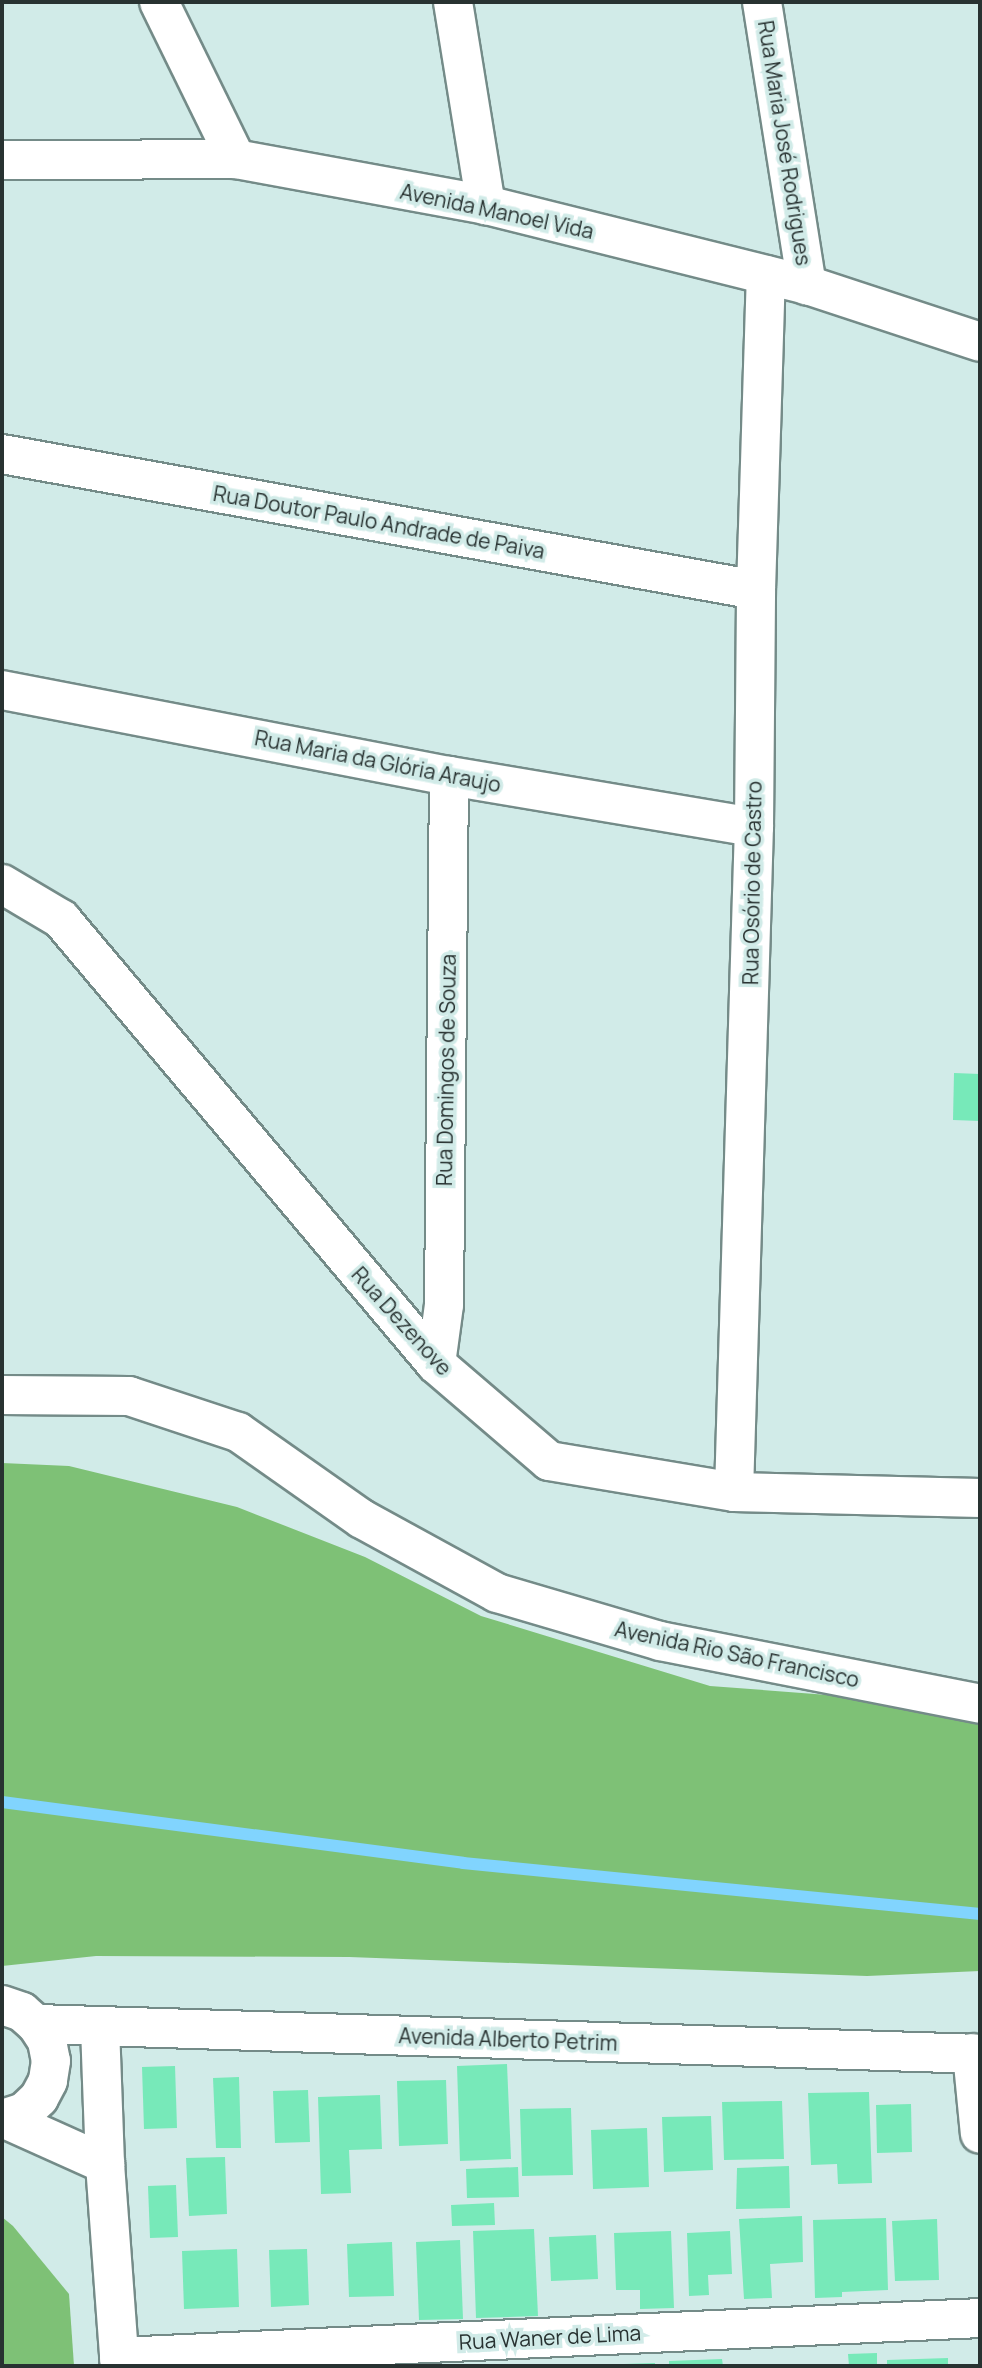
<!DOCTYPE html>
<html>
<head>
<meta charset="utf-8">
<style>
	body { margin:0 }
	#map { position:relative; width:982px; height:2368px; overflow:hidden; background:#d1ebe8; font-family:Manrope,sans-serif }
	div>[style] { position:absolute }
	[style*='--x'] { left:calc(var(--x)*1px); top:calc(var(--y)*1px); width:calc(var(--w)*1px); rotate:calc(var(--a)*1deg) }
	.forest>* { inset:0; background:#7ec176 }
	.stream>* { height:12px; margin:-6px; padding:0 6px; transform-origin:6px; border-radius:6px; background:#81d4fe }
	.building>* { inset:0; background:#77e9b9 }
	.roads { filter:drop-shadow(2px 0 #748b88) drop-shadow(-2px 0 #748b88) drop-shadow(0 2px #748b88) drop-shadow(0 -2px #748b88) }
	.street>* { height:38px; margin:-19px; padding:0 19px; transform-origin:19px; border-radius:19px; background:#fff }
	span { translate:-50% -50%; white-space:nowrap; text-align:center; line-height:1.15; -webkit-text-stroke:7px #d1ebe8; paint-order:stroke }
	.street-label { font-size:21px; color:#283231 }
	.frame { position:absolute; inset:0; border:4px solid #283231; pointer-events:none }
</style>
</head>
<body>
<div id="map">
	<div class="forest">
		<div style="clip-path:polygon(2px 1463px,69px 1466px,237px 1507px,365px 1557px,481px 1616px,710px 1686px,920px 1702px,980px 1725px,980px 1971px,867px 1976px,349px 1957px,96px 1956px,2px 1966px)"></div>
		<div style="clip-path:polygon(2px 2217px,13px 2226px,69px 2294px,74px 2366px,2px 2366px)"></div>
	</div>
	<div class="stream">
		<div style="--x:2;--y:1802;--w:465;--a:7.5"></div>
		<div style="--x:463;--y:1863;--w:520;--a:5.63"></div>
	</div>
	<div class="building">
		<div style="clip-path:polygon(954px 1073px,980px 1074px,980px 1121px,953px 1120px)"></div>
		<div style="clip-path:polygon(507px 2064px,511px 2159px,460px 2161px,457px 2066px)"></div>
		<div style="clip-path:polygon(175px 2066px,177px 2128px,144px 2129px,142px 2067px)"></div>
		<div style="clip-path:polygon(239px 2077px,241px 2148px,216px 2148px,213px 2078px)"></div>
		<div style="clip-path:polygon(446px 2080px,448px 2144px,399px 2146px,397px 2081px)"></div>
		<div style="clip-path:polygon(308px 2090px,310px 2142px,275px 2143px,273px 2091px)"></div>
		<div style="clip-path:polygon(869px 2092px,872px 2183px,838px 2184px,837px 2164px,811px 2165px,808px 2093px)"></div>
		<div style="clip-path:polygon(380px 2095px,382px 2149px,349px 2150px,351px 2193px,321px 2194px,318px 2097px)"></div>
		<div style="clip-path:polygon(782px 2101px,784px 2159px,724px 2160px,722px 2102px)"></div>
		<div style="clip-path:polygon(911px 2104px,912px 2152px,877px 2153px,876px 2105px)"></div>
		<div style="clip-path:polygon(571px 2108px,573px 2175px,522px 2176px,520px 2109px)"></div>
		<div style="clip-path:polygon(711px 2116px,713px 2170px,664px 2172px,662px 2117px)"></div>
		<div style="clip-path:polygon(647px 2128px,649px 2187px,593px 2189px,591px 2130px)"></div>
		<div style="clip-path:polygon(225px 2157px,227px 2214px,189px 2216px,186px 2158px)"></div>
		<div style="clip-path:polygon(789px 2166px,790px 2208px,736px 2209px,737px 2168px)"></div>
		<div style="clip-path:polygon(518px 2167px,519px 2197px,467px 2198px,466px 2169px)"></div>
		<div style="clip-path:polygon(176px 2185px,178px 2237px,150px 2238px,148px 2186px)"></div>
		<div style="clip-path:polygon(494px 2203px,495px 2225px,452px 2226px,451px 2205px)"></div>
		<div style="clip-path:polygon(802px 2216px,803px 2262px,770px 2264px,772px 2298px,744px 2299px,739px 2219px)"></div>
		<div style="clip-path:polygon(886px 2218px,888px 2290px,842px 2292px,842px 2297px,815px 2298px,813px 2220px)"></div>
		<div style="clip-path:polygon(937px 2219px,939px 2280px,895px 2281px,892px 2221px)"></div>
		<div style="clip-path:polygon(534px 2229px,538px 2316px,476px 2318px,473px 2231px)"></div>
		<div style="clip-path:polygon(671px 2231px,674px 2308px,640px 2309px,640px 2290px,616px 2290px,614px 2233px)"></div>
		<div style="clip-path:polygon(730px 2231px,732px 2274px,708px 2275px,709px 2295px,689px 2296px,687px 2233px)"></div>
		<div style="clip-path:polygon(596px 2235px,598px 2279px,551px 2281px,549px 2237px)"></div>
		<div style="clip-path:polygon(460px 2240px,463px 2319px,419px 2320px,416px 2242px)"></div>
		<div style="clip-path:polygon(392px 2242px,394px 2296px,349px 2297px,347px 2244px)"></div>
		<div style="clip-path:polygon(237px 2249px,239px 2307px,184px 2309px,182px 2251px)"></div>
		<div style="clip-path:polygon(307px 2249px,309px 2305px,271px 2307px,269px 2250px)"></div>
		<div style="clip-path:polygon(877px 2353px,877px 2366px,849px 2366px,848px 2354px)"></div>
		<div style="clip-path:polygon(948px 2358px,948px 2366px,887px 2366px,887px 2360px)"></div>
		<div style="clip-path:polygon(722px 2359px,723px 2366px,669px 2366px,669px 2361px)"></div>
		<div style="clip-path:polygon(655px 2363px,655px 2366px,625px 2366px,624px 2364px)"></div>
	</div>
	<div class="roads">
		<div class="street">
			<div style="--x:159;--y:2;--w:175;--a:63.9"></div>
			<div style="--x:453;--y:2;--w:206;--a:80.8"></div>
			<div style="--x:762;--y:2;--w:287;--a:81"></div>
			<div style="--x:2;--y:160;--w:234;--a:-0.2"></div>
			<div style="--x:236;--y:159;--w:254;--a:10.4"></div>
			<div style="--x:486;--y:205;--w:331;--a:14"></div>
			<div style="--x:807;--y:285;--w:182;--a:18.2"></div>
			<div style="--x:2;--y:454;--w:766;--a:10.22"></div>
			<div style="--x:2;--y:690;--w:455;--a:10.9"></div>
			<div style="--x:449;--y:776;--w:309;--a:9.5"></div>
			<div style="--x:2;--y:884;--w:69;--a:30.7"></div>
			<div style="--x:61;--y:919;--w:582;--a:49.88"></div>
			<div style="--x:436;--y:1364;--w:149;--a:40.6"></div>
			<div style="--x:549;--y:1461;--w:188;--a:9.5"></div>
			<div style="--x:734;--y:1492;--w:246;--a:1.4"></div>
			<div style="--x:436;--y:1364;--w:60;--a:-82.3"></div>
			<div style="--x:444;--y:1305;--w:529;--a:-89.46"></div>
			<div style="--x:2;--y:1395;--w:127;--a:0.5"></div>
			<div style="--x:129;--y:1396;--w:115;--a:18.3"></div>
			<div style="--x:238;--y:1432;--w:151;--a:35.1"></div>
			<div style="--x:362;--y:1519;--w:154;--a:28.7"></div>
			<div style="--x:497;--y:1593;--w:170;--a:16.4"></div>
			<div style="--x:660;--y:1641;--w:326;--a:11.1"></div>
			<div style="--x:734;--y:1492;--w:665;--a:-88.28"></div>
			<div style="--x:754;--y:827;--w:237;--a:-89.5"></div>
			<div style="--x:756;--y:590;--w:315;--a:-88.2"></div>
			<div style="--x:2;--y:2005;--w:21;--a:19"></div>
			<div style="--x:22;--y:2012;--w:18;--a:41"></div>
			<div style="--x:36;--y:2024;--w:20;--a:57"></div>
			<div style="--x:47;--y:2041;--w:20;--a:79"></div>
			<div style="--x:51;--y:2061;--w:20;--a:99"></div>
			<div style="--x:48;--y:2081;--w:19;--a:118"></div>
			<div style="--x:39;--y:2098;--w:21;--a:137"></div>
			<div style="--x:24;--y:2112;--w:23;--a:162"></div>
			<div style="--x:36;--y:2024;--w:944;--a:1.82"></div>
			<div style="--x:100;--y:2027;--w:137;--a:87.9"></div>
			<div style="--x:105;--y:2164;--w:203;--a:85.8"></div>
			<div style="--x:972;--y:2053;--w:81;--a:84.4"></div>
			<div style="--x:5;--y:2119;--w:110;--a:24.2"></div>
			<div style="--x:119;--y:2357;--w:862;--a:-2.59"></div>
		</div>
	</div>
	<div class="street-label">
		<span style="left:785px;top:143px;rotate:81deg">Rua Maria José Rodrigues</span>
		<span style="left:497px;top:211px;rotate:12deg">Avenida Manoel Vida</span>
		<span style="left:379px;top:522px;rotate:10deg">Rua Doutor Paulo Andrade de Paiva</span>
		<span style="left:378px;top:761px;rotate:11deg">Rua Maria da Glória Araujo</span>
		<span style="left:752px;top:883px;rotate:-89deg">Rua Osório de Castro</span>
		<span style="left:446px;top:1070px;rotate:-89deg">Rua Domingos de Souza</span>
		<span style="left:402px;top:1321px;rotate:48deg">Rua Dezenove</span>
		<span style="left:737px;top:1654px;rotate:12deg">Avenida Rio São Francisco</span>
		<span style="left:508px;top:2039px;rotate:2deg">Avenida Alberto Petrim</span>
		<span style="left:550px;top:2337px;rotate:-3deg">Rua Waner de Lima</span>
	</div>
	<div class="frame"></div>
</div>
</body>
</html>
